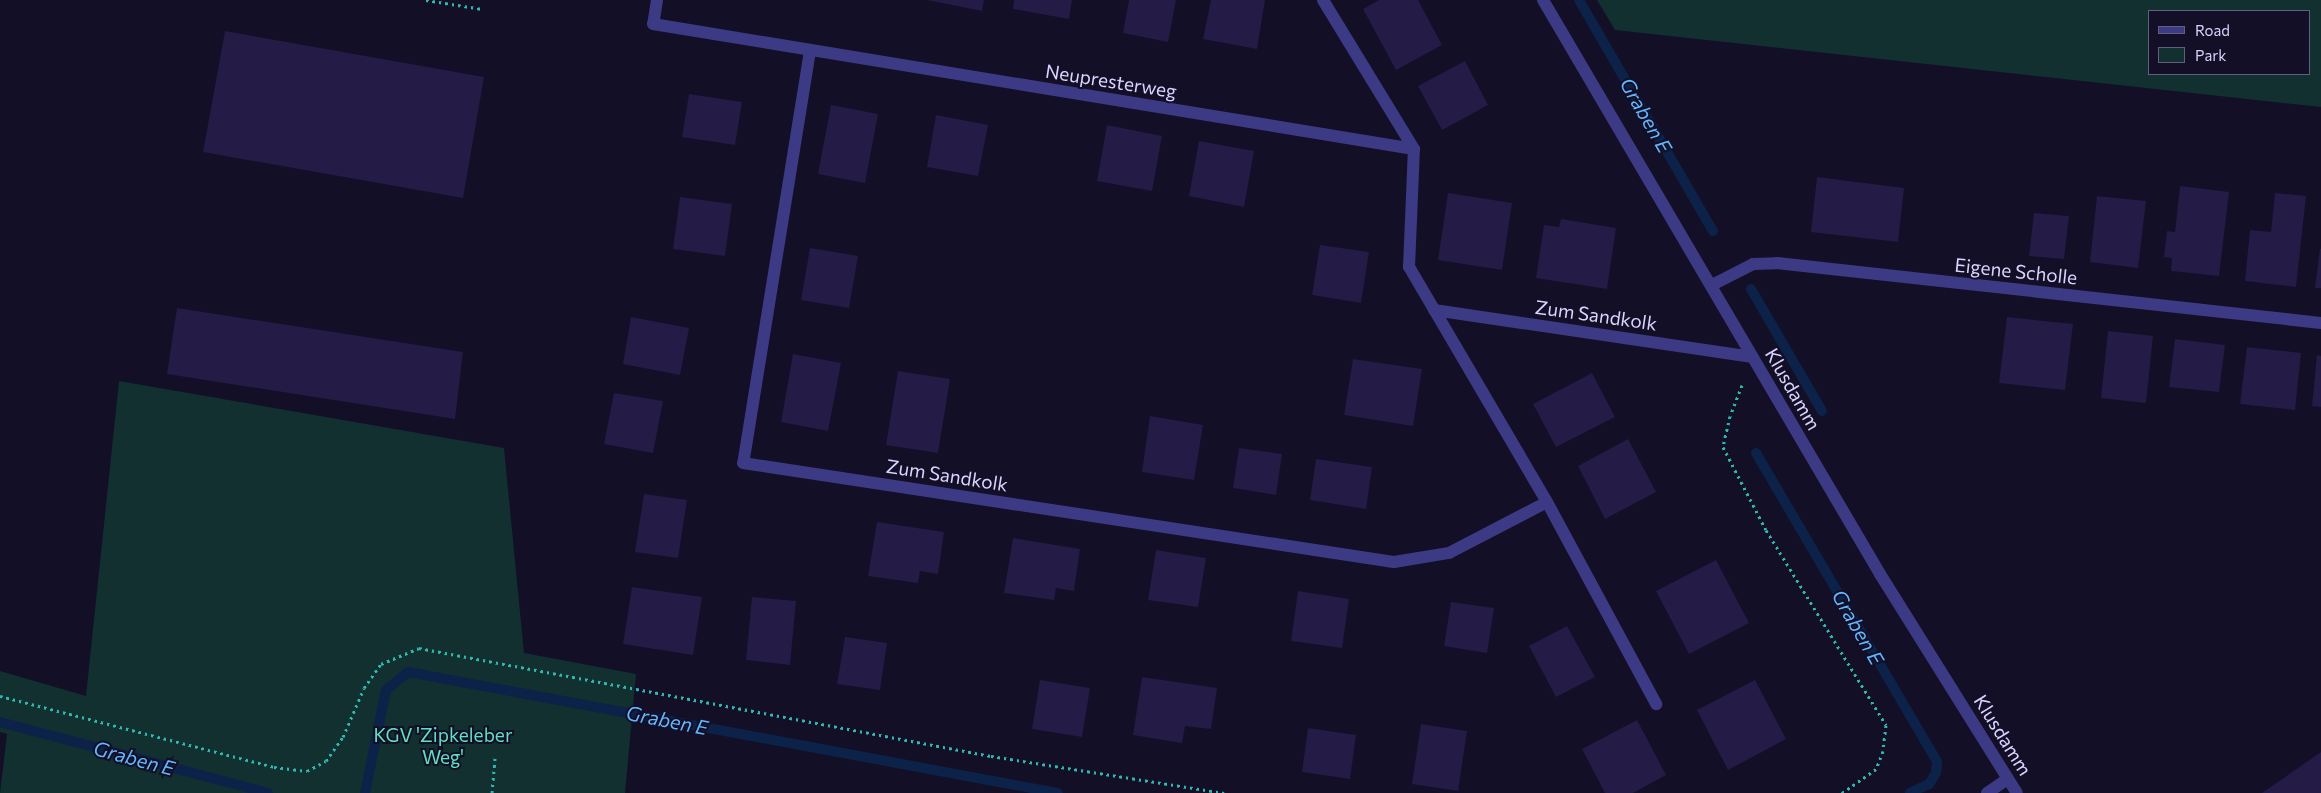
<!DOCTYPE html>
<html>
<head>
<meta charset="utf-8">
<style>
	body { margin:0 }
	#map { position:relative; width:2321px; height:793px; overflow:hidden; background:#130f26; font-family:Commissioner,sans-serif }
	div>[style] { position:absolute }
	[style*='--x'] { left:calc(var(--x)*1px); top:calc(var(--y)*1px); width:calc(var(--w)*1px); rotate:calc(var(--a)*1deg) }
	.green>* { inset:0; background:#12302f }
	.stream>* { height:10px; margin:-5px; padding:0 5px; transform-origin:5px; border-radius:5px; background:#0c2248 }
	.building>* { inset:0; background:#241b47 }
	.path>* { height:3px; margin-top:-1.5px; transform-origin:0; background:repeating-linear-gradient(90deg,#2fb8b0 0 2.5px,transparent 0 6.5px) }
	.street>* { height:12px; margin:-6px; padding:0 6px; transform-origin:6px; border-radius:6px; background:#3d3a85 }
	span { translate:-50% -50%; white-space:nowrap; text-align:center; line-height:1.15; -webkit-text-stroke:4px #130f26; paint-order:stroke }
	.street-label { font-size:19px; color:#d9d4ff }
	.park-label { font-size:19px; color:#5fe0c0 }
	.water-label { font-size:20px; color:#62b6ff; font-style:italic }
	.legend { position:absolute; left:2148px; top:10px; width:162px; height:65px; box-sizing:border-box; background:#130f26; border:1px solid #625e7d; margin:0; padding:6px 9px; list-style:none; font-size:15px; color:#d9d4ff }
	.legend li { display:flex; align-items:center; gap:10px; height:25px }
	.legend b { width:25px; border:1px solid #625e7d }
</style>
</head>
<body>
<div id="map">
	<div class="green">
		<div style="clip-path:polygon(evenodd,1597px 0,2321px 0,2321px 107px,1615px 30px,1597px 0,2150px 11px,2310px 11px,2310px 74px,2150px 74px,2150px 11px)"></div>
		<div style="clip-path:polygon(119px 381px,504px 448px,524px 653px,636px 674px,625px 793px,0 793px,7px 734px,0 732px,0 671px,86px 696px)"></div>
	</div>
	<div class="stream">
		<div style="--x:1579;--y:0;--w:267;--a:59.9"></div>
		<div style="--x:1751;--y:289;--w:141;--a:59.8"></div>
		<div style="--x:1756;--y:453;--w:358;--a:59.6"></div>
		<div style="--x:1937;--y:762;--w:11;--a:95"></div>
		<div style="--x:1936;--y:773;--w:13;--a:122"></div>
		<div style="--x:1929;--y:784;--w:21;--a:155"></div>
		<div style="--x:0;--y:722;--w:277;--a:14.8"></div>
		<div style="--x:365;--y:793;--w:105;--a:-78.5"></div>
		<div style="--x:386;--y:690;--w:28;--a:-39"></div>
		<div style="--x:408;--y:672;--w:661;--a:10.55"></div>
	</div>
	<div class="building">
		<div style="clip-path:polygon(927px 0,984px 0,982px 11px)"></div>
		<div style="clip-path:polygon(1014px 0,1072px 0,1069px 19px,1013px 9px)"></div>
		<div style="clip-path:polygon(1129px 0,1176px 0,1168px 42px,1123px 33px)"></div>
		<div style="clip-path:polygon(1211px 0,1265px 0,1257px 49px,1203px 39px)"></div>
		<div style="clip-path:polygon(1379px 0,1418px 0,1442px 45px,1396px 70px,1363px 9px)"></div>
		<div style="clip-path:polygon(225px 31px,484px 77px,463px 198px,203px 152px)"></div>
		<div style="clip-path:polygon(1465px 61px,1488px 105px,1442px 130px,1418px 86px)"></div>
		<div style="clip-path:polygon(689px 94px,742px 102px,735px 145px,682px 137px)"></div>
		<div style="clip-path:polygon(831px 105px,878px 114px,865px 183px,818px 174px)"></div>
		<div style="clip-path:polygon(936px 115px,988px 125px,978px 176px,927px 167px)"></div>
		<div style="clip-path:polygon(1107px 125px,1162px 136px,1152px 191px,1097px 181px)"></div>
		<div style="clip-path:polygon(1199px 141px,1254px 151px,1244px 207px,1189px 196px)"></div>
		<div style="clip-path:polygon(1817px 177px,1904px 188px,1898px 242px,1811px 232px)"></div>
		<div style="clip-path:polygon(2180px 186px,2229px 192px,2219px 276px,2171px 271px,2172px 258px,2164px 257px,2167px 231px,2175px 232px)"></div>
		<div style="clip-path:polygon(1448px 193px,1512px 203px,1502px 270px,1438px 260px)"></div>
		<div style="clip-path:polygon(2275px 193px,2306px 196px,2296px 287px,2245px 281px,2250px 230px,2271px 232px)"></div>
		<div style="clip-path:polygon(2097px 196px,2146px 201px,2138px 268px,2090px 262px)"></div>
		<div style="clip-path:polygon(680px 197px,732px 204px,725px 256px,673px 249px)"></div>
		<div style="clip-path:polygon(2034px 213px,2069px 216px,2064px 259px,2029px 256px)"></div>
		<div style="clip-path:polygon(1561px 219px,1616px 228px,1607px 289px,1536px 278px,1544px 225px,1559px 227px)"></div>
		<div style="clip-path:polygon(1320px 245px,1369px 252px,1361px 303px,1312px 295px)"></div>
		<div style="clip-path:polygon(810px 248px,858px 256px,849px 308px,801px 300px)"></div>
		<div style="clip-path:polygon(2320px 249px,2321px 249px,2321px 288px,2315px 288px)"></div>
		<div style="clip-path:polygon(177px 308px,463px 352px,455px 419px,167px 374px)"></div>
		<div style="clip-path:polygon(631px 317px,689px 328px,680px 375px,623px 364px)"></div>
		<div style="clip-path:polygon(2007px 317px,2073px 324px,2065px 390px,1999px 383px)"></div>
		<div style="clip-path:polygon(2108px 331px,2153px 336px,2146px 403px,2101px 398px)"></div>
		<div style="clip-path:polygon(2175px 339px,2225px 345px,2219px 392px,2169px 387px)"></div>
		<div style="clip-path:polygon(2247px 347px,2301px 353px,2295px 410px,2240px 404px)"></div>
		<div style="clip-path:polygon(793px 354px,841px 363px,828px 431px,781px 422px)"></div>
		<div style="clip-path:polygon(2317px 355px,2321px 356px,2321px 407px,2312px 406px)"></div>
		<div style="clip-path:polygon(1353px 359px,1422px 369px,1413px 426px,1344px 415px)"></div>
		<div style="clip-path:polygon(898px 371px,950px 379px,938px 453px,886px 445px)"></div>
		<div style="clip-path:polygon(1592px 373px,1615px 417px,1556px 447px,1533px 404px)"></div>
		<div style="clip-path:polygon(614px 393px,663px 401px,653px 453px,604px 444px)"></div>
		<div style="clip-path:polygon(1150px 416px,1203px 425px,1194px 480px,1142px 472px)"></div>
		<div style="clip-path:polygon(1628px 439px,1656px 492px,1605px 519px,1578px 466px)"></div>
		<div style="clip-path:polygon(1239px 448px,1282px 454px,1276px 495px,1233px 488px)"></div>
		<div style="clip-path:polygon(1316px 459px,1372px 467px,1366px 509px,1310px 500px)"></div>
		<div style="clip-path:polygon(644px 494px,687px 500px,678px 558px,635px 552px)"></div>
		<div style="clip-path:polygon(877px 522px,944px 532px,938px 574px,920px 571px,918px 583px,868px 576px)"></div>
		<div style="clip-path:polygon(1013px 538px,1080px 549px,1074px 591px,1056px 588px,1054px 600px,1004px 593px)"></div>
		<div style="clip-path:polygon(1156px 550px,1206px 558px,1198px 607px,1148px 600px)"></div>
		<div style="clip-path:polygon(1716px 560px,1749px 623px,1689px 654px,1656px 591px)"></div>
		<div style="clip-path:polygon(632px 587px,702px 597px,693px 655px,623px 644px)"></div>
		<div style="clip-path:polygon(1298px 591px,1349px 599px,1342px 648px,1291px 641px)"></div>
		<div style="clip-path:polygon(752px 597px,796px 601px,790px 665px,746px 660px)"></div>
		<div style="clip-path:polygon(1451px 602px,1494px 608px,1487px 653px,1444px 646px)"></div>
		<div style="clip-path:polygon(1567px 626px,1595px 677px,1556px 697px,1529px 646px)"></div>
		<div style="clip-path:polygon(845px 637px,887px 643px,880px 690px,837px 684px)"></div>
		<div style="clip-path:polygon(1142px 677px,1217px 688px,1211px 729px,1185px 726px,1182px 743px,1133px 735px)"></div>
		<div style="clip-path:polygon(1040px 680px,1090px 688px,1082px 737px,1032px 729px)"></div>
		<div style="clip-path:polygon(1755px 680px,1786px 739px,1728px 770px,1697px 710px)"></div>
		<div style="clip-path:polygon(1637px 720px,1666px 775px,1633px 793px,1605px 793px,1582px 749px)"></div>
		<div style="clip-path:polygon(1421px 724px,1467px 731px,1458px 791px,1412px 784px)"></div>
		<div style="clip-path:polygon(1308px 728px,1356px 735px,1350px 779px,1302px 772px)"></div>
		<div style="clip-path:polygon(2321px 752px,2321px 793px,2262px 793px)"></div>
	</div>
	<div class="path">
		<div style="--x:426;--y:0;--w:57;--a:9.1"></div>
		<div style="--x:1742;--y:385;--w:33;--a:111"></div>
		<div style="--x:1730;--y:416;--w:32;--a:103"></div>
		<div style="--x:1723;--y:447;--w:93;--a:62.6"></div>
		<div style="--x:1766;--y:530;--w:229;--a:58.4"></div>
		<div style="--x:1886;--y:725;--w:26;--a:97"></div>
		<div style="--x:1883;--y:751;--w:19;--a:111"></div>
		<div style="--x:1876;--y:769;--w:42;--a:144.8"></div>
		<div style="--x:0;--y:696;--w:283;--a:14.5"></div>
		<div style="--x:274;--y:767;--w:33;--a:7"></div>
		<div style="--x:307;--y:771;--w:21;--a:-28"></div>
		<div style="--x:326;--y:761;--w:29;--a:-55"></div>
		<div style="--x:343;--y:737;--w:53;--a:-66.8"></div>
		<div style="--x:364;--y:688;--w:29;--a:-55"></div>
		<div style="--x:381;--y:664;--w:41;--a:-22.8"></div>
		<div style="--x:419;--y:648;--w:582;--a:10.69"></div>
		<div style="--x:991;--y:756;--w:236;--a:9"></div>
		<div style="--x:492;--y:793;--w:38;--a:-85"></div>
	</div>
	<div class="street">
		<div style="--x:657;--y:0;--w:24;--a:99"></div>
		<div style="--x:653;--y:24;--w:771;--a:9.33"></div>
		<div style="--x:1323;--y:0;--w:175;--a:58.6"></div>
		<div style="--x:1543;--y:0;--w:666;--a:59.58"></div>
		<div style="--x:1880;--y:574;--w:258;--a:58"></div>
		<div style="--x:810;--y:51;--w:417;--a:99.2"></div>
		<div style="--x:743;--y:463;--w:658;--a:8.65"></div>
		<div style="--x:1394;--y:562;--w:56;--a:-9.3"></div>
		<div style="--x:1449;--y:553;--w:110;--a:-27.5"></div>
		<div style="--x:1547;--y:502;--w:273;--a:-120.4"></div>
		<div style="--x:1409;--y:267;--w:118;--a:-87.6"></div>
		<div style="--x:1712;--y:285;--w:46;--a:-27.1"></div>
		<div style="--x:1753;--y:264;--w:24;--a:-2"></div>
		<div style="--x:1777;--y:263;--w:547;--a:6.29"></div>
		<div style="--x:1434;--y:310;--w:322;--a:8.4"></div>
		<div style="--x:1547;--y:502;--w:230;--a:61.6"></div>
		<div style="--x:1987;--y:793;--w:25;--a:-34"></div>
	</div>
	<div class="street-label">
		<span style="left:1111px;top:81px;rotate:9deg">Neupresterweg</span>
		<span style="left:2016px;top:271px;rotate:6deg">Eigene Scholle</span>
		<span style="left:1596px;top:315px;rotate:8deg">Zum Sandkolk</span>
		<span style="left:1793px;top:389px;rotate:60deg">Klusdamm</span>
		<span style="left:947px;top:475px;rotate:9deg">Zum Sandkolk</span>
		<span style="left:2003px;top:735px;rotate:58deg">Klusdamm</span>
	</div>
	<div class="park-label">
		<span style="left:443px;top:746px">KGV 'Zipkeleber<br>Weg'</span>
	</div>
	<div class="water-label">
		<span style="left:1646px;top:115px;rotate:60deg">Graben E</span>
		<span style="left:1858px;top:627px;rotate:60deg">Graben E</span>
		<span style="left:667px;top:720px;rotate:11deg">Graben E</span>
		<span style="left:134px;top:758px;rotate:15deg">Graben E</span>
	</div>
	<ul class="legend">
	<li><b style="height:6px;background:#3d3a85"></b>Road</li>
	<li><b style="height:14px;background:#12302f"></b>Park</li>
	</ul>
</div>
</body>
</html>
